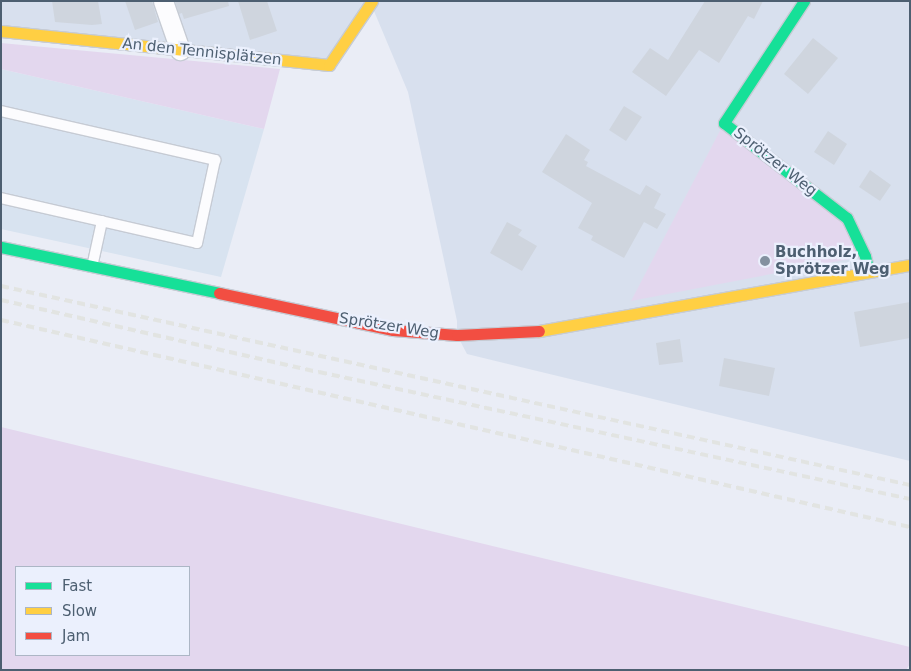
<!DOCTYPE html>
<html>
<head>
<meta charset="utf-8">
<style>
	body { margin:0 }
	#map { position:relative; width:911px; height:671px; overflow:hidden; background:#eaedf6; font-family:"DejaVu Sans",sans-serif }
	div>[style] { position:absolute }
	[style*='--x'] { left:calc(var(--x)*1px); top:calc(var(--y)*1px); width:calc(var(--w)*1px); rotate:calc(var(--a)*1deg) }
	.residential>* { inset:0; background:#d8e0ee }
	.commercial>* { inset:0; background:#d8e3f0 }
	.green>* { inset:0; background:#e3d7ee }
	.building>* { inset:0; background:#cfd5de }
	.roads { filter:drop-shadow(1px 0 #c6cbd4) drop-shadow(-1px 0 #c6cbd4) drop-shadow(0 1px #c6cbd4) drop-shadow(0 -1px #c6cbd4) }
	.lane>* { height:10px; margin:-5px; padding:0 5px; transform-origin:5px; border-radius:5px; background:#fcfcfe }
	.street>* { height:19px; margin:-9.5px; padding:0 9.5px; transform-origin:9.5px; border-radius:9.5px; background:#fcfcfe }
	.fast>* { height:11px; margin:-5.5px; padding:0 5.5px; transform-origin:5.5px; border-radius:5.5px; background:#16e098 }
	.slow>* { height:11px; margin:-5.5px; padding:0 5.5px; transform-origin:5.5px; border-radius:5.5px; background:#ffcf43 }
	.jam>* { height:11px; margin:-5.5px; padding:0 5.5px; transform-origin:5.5px; border-radius:5.5px; background:#f24e42 }
	.rail>* { height:4px; margin-top:-2px; transform-origin:0; background:repeating-linear-gradient(90deg,#e2e4e2 0 8px,transparent 0 13px) }
	.dots>* { width:14px; height:14px; translate:-50% -50%; box-sizing:border-box; border:2px solid #ebf0fd; border-radius:50% }
	span { translate:-50% -50%; white-space:nowrap; text-align:center; line-height:1.15; -webkit-text-stroke:4.5px #ebf0fd; paint-order:stroke }
	.street-label { font-size:15px; color:#4d5f71 }
	.poi-label { font-size:15px; color:#4d5f71; font-weight:700 }
	.left { translate:0 -50%; text-align:left }
	.frame { position:absolute; inset:0; border:2px solid #4d5f71; pointer-events:none }
	.legend { position:absolute; left:15px; top:566px; width:175px; height:90px; box-sizing:border-box; background:#ebf0fd; border:1px solid #acb6c5; margin:0; padding:6px 9px; list-style:none; font-size:15px; color:#4d5f71 }
	.legend li { display:flex; align-items:center; gap:10px; height:25px }
	.legend b { width:25px; border:1px solid #acb6c5 }
</style>
</head>
<body>
<div id="map">
	<div class="residential">
		<div style="clip-path:polygon(1px 1px,910px 1px,910px 461px,467px 354px,457px 335px,457px 321px,408px 92px,371px 4px,329px 65px,1px 31px)"></div>
	</div>
	<div class="commercial">
		<div style="clip-path:polygon(1px 69px,264px 129px,221px 277px,1px 229px)"></div>
	</div>
	<div class="green">
		<div style="clip-path:polygon(1px 43px,280px 69px,264px 129px,1px 69px)"></div>
		<div style="clip-path:polygon(724px 123px,847px 218px,865px 256px,631px 301px)"></div>
		<div style="clip-path:polygon(evenodd,1px 427px,910px 647px,910px 664px,906px 670px,1px 670px,1px 427px,16px 567px,189px 567px,189px 655px,16px 655px,16px 567px)"></div>
	</div>
	<div class="building">
		<div style="clip-path:polygon(52px 1px,98px 1px,102px 24px,92px 25px,55px 22px)"></div>
		<div style="clip-path:polygon(125px 1px,152px 1px,158px 22px,135px 30px)"></div>
		<div style="clip-path:polygon(175px 1px,228px 1px,229px 6px,184px 19px,182px 13px,179px 14px)"></div>
		<div style="clip-path:polygon(238px 1px,267px 1px,277px 31px,250px 40px)"></div>
		<div style="clip-path:polygon(705px 1px,763px 1px,754px 19px,748px 16px,719px 63px,699px 50px,666px 96px,632px 72px,650px 48px,668px 60px)"></div>
		<div style="clip-path:polygon(813px 38px,838px 58px,808px 94px,784px 74px)"></div>
		<div style="clip-path:polygon(624px 106px,642px 117px,626px 141px,609px 130px)"></div>
		<div style="clip-path:polygon(828px 131px,847px 144px,834px 165px,814px 152px)"></div>
		<div style="clip-path:polygon(566px 134px,590px 150px,584px 160px,588px 162px,586px 166px,640px 195px,646px 185px,661px 194px,654px 208px,666px 214px,657px 229px,644px 222px,624px 258px,591px 240px,593px 236px,578px 228px,592px 203px,542px 172px)"></div>
		<div style="clip-path:polygon(870px 170px,891px 185px,880px 201px,859px 187px)"></div>
		<div style="clip-path:polygon(507px 222px,522px 230px,518px 235px,537px 246px,522px 271px,490px 253px)"></div>
		<div style="clip-path:polygon(910px 302px,910px 338px,860px 347px,854px 312px)"></div>
		<div style="clip-path:polygon(680px 339px,683px 362px,659px 365px,656px 343px)"></div>
		<div style="clip-path:polygon(724px 358px,775px 368px,769px 396px,719px 386px)"></div>
	</div>
	<div class="roads">
		<div class="lane">
			<div style="--x:1;--y:111;--w:220;--a:12.9"></div>
			<div style="--x:215;--y:160;--w:85;--a:102.2"></div>
			<div style="--x:197;--y:243;--w:201;--a:-167.1"></div>
			<div style="--x:92;--y:267;--w:47;--a:-77.7"></div>
		</div>
		<div class="street">
			<div style="--x:163;--y:1;--w:52;--a:70.9"></div>
		</div>
		<div class="fast">
			<div style="--x:804;--y:1;--w:146;--a:123.3"></div>
			<div style="--x:724;--y:123;--w:155;--a:37.7"></div>
			<div style="--x:847;--y:218;--w:42;--a:64.7"></div>
			<div style="--x:865;--y:256;--w:16;--a:76"></div>
			<div style="--x:1;--y:247;--w:223;--a:11.9"></div>
		</div>
		<div class="slow">
			<div style="--x:1;--y:31;--w:330;--a:5.9"></div>
			<div style="--x:329;--y:65;--w:77;--a:-56.1"></div>
			<div style="--x:539;--y:331;--w:377;--a:-10.1"></div>
		</div>
		<div class="jam">
			<div style="--x:219;--y:293;--w:178;--a:12"></div>
			<div style="--x:393;--y:330;--w:64;--a:4.5"></div>
			<div style="--x:457;--y:335;--w:82;--a:-2.8"></div>
		</div>
	</div>
	<div class="rail">
		<div style="--x:1;--y:286;--w:931;--a:12.35"></div>
		<div style="--x:1;--y:300;--w:326;--a:12.8"></div>
		<div style="--x:319;--y:372;--w:604;--a:12.13"></div>
		<div style="--x:1;--y:320;--w:932;--a:12.83"></div>
	</div>
	<div class="dots">
		<div style="left:765px;top:261px;background:#8491a0"></div>
	</div>
	<div class="street-label">
		<span style="left:202px;top:52px;rotate:6deg">An den Tennisplätzen</span>
		<span style="left:775px;top:162px;rotate:38deg">Sprötzer Weg</span>
		<span style="left:389px;top:326px;rotate:9deg">Sprötzer Weg</span>
	</div>
	<div class="poi-label">
		<span class="left" style="left:775px;top:261px">Buchholz,<br>Sprötzer Weg</span>
	</div>
	<div class="frame"></div>
	<ul class="legend">
	<li><b style="height:6px;background:#16e098"></b>Fast</li>
	<li><b style="height:6px;background:#ffcf43"></b>Slow</li>
	<li><b style="height:6px;background:#f24e42"></b>Jam</li>
	</ul>
</div>
</body>
</html>
